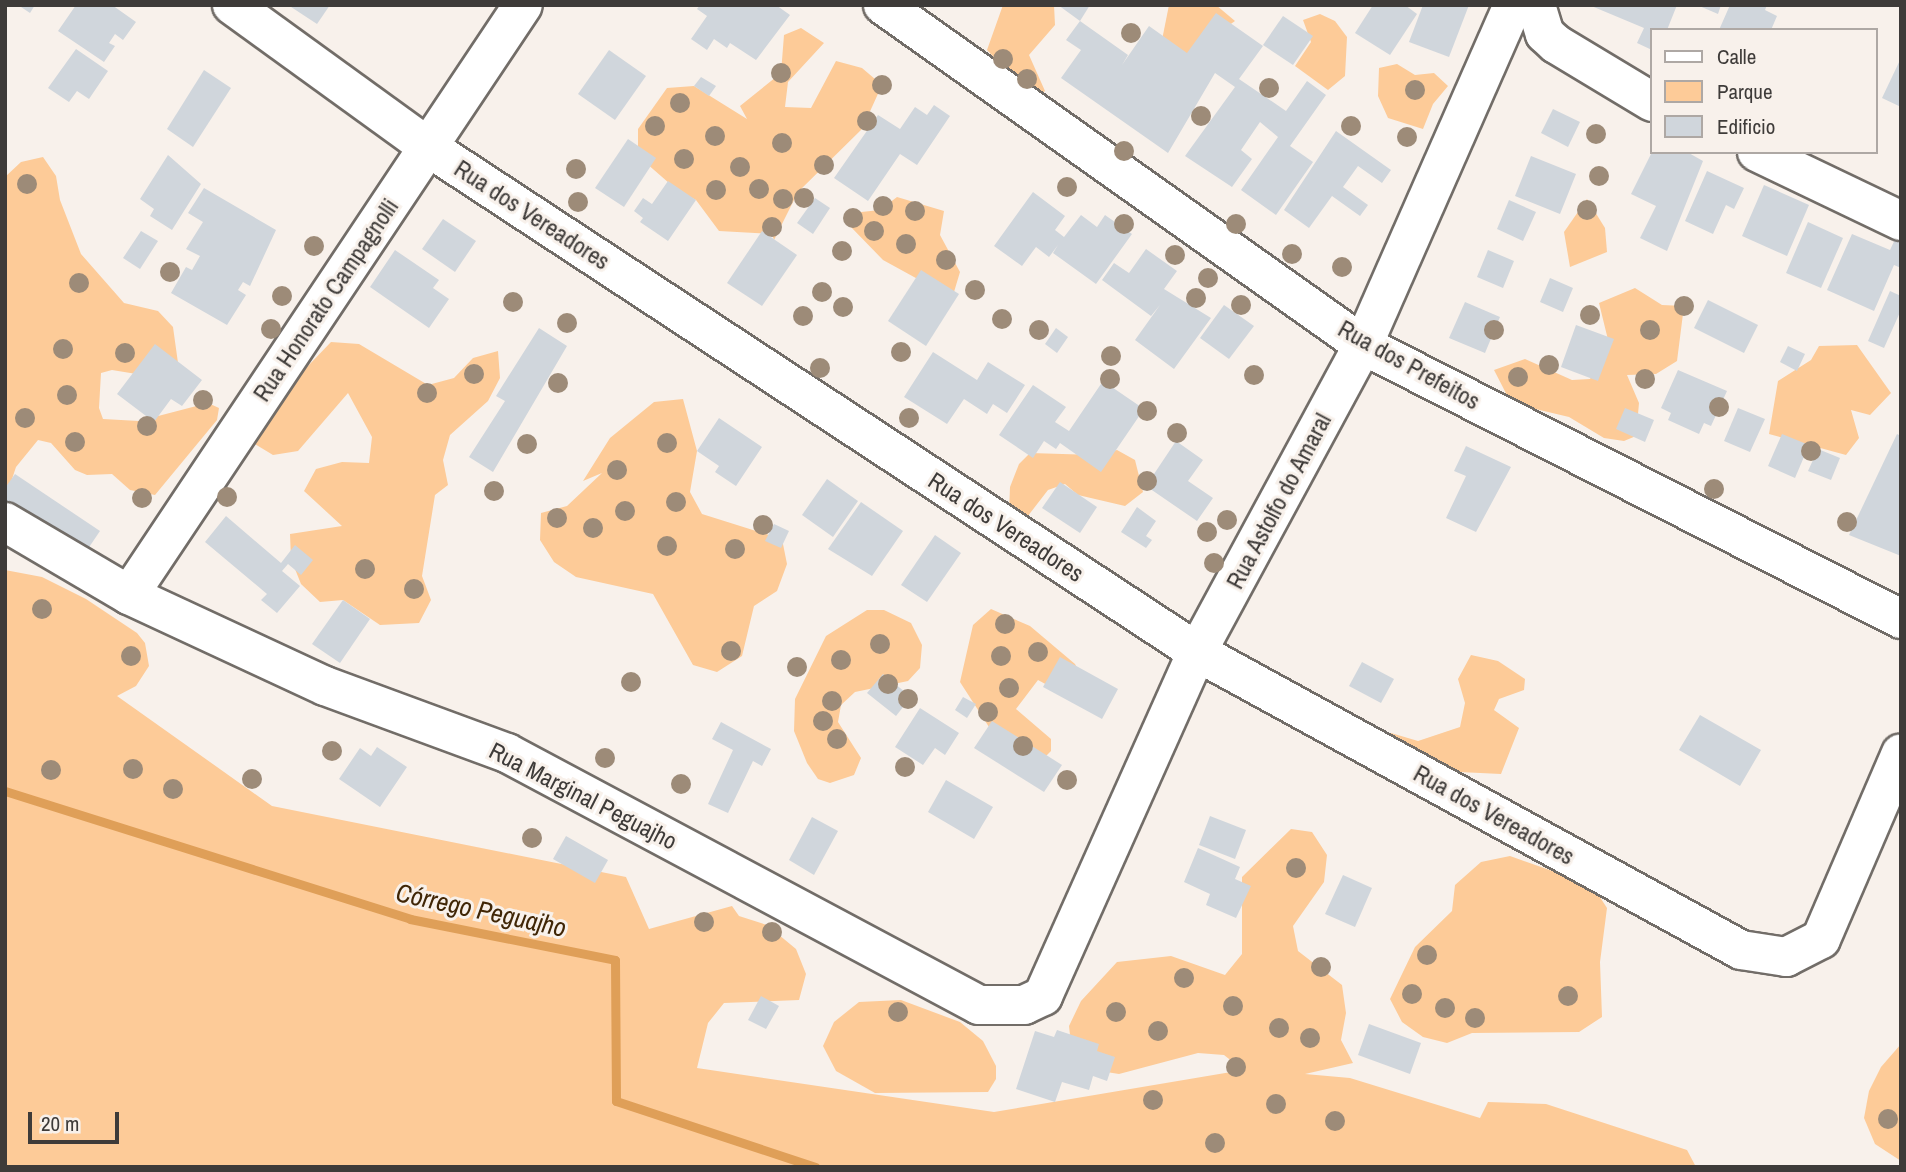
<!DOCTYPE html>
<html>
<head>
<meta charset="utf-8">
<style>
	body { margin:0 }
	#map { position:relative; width:1906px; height:1172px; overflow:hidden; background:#f8f1eb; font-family:"Archivo Narrow",sans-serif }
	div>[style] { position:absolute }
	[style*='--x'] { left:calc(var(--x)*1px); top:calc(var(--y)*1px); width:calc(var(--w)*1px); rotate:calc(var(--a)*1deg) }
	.green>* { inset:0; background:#fdcb98 }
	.stream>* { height:9px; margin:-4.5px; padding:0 4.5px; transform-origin:4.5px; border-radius:4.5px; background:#df9f58 }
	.building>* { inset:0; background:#d0d6dc }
	.roads { filter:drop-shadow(2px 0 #726d68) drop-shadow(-2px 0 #726d68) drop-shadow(0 2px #726d68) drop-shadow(0 -2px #726d68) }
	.minor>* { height:38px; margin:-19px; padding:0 19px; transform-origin:19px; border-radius:19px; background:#fff }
	.trees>* { width:20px; height:20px; margin:-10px; border-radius:50%; background:#9d8b78 }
	span { translate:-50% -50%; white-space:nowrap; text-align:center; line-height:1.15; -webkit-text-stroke:6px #f8f1eb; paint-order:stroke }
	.street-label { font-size:24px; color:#3e3b39 }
	.water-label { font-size:26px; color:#402606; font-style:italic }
	.frame { position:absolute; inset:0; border:7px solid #3e3b39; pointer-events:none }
	.legend { position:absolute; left:1650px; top:28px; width:228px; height:126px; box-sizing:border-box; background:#f8f1eb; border:2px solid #aea8a4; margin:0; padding:9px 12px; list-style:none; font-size:21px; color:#3e3b39 }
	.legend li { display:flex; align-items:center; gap:14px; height:35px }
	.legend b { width:35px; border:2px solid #aea8a4 }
	.scale { position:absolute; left:28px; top:1112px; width:91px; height:32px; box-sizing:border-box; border:4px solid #3e3b39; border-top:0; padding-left:9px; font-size:21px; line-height:24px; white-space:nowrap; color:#3e3b39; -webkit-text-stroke:5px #f8f1eb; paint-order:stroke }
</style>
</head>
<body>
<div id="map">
	<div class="green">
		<div style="clip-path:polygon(1003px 5px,1054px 5px,1055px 25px,1029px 55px,1045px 91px,1035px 99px,987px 50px)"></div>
		<div style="clip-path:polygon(1169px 5px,1216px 5px,1235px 21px,1182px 59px,1160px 50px)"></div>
		<div style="clip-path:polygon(1320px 14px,1335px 21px,1347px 37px,1345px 76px,1328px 90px,1295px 66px,1311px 42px,1303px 20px)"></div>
		<div style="clip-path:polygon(801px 28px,824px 43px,788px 82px,785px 107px,811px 108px,836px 61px,862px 68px,882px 85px,862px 129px,798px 192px,774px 240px,772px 234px,719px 231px,696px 200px,677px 190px,638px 156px,638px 129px,667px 88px,694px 86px,747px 119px,740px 106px,781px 73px,784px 35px)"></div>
		<div style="clip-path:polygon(1397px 64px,1415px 75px,1434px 73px,1448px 86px,1433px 104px,1423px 129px,1388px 118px,1378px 96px,1379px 68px)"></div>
		<div style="clip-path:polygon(43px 157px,56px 176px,60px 200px,81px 254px,124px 303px,158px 311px,173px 327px,178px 363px,161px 378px,112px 370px,101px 373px,99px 408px,103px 419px,139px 421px,208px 403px,219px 408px,217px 420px,155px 495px,130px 490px,112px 474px,87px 475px,75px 470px,51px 443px,38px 440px,16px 467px,12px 479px,12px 545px,5px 545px,5px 177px,21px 162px)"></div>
		<div style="clip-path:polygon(897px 197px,944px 211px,940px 235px,960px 272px,954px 292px,945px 294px,883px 260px,849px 225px,852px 213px,880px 210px)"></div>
		<div style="clip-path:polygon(1587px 199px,1605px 228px,1607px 252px,1570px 267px,1564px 232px)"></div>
		<div style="clip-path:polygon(1635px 288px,1662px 305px,1684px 306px,1677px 361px,1656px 374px,1627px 375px,1639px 403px,1636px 436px,1624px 441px,1604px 438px,1569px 417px,1511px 403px,1494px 370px,1525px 359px,1572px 380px,1590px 379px,1610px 348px,1599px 303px)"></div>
		<div style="clip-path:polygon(331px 342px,359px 344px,428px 385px,454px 378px,473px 358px,498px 351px,500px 378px,488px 401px,450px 435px,443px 460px,448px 485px,435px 495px,422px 576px,431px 600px,419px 623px,380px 625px,343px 600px,320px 602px,301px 584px,291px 559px,290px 534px,342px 526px,304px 491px,316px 469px,342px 462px,369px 463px,372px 437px,348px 393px,298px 451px,273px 455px,250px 441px,260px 416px)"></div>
		<div style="clip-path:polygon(1857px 345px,1891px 393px,1870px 415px,1851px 410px,1859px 438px,1846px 455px,1769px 434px,1778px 381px,1811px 360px,1819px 346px)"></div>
		<div style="clip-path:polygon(683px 399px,697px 451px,690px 492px,702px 514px,782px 539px,787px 564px,777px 591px,754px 606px,742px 656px,717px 672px,693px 665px,653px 594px,576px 577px,554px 562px,540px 540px,541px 513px,567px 506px,602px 473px,583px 481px,610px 438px,654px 402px)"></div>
		<div style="clip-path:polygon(1117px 450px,1135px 460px,1143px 492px,1125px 506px,1078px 495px,1065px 484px,1048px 490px,1024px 521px,1009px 512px,1010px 487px,1019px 464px,1030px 453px,1095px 455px)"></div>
		<div style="clip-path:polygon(5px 570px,42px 577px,86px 599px,137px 633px,145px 643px,149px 666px,136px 686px,117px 696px,272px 806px,626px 877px,649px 929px,732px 906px,739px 916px,767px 925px,796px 949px,806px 974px,799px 1000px,724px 1003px,708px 1023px,697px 1068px,994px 1112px,1243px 1070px,1224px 1055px,1198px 1053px,1119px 1074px,1094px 1070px,1072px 1053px,1069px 1026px,1081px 1001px,1117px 962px,1171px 956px,1225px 975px,1242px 954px,1242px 877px,1291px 829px,1312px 832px,1327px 855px,1324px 882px,1293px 926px,1298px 951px,1342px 985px,1346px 1013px,1341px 1040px,1353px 1063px,1305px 1074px,1350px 1078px,1480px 1118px,1488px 1102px,1546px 1104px,1687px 1150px,1696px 1167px,5px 1167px)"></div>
		<div style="clip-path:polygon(991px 609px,1030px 626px,1075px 664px,1080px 674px,1049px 686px,1038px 680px,1016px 709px,1051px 739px,1051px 751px,1043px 759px,989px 727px,960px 682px,973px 625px)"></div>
		<div style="clip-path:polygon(867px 610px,884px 610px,911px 623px,922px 645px,920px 668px,908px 681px,855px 692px,841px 705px,838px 722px,861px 758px,854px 775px,830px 783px,818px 779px,807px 763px,794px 731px,795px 699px,826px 636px)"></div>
		<div style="clip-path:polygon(1471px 655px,1498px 661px,1525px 679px,1524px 690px,1499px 699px,1494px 710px,1519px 728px,1501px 774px,1418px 770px,1387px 750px,1391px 733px,1418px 741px,1460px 727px,1465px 703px,1458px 679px)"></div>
		<div style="clip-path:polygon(1510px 856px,1592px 885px,1607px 908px,1600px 962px,1602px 1017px,1579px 1032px,1472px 1033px,1447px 1043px,1423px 1037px,1402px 1022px,1390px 999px,1415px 947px,1452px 911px,1455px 885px,1481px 862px)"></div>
		<div style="clip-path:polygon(901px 1000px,960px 1022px,983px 1041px,996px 1066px,996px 1079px,988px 1092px,875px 1093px,836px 1071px,823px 1046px,834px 1022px,859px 1002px)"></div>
		<div style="clip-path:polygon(1901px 1044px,1901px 1161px,1875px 1144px,1864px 1118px,1869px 1091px,1881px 1067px)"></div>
	</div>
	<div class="stream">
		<div style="--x:5;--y:791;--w:425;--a:17.5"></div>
		<div style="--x:410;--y:919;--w:209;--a:11.3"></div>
		<div style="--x:615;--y:960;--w:141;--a:89.6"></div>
		<div style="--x:616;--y:1101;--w:210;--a:18.3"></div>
	</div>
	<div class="building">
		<div style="clip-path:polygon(18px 5px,35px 5px,30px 13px)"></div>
		<div style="clip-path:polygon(76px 5px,112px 5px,136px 22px,123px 40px,115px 34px,109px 43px,115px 46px,104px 62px,58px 31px)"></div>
		<div style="clip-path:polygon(288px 5px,330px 5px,317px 24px)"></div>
		<div style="clip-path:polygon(700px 5px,776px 5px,790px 15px,756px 60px,730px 43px,727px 48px,714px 39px,707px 50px,691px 39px,707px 16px,697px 9px)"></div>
		<div style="clip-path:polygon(1058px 5px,1090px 5px,1080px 21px,1128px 55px,1122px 65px,1149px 26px,1187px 53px,1216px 13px,1263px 46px,1239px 79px,1286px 111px,1307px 81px,1326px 95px,1290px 146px,1313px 162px,1276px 215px,1241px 190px,1278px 137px,1260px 122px,1241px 150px,1252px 159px,1232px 187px,1185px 156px,1235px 87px,1215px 73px,1168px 153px,1061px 78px,1081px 50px,1066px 40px,1080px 21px)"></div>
		<div style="clip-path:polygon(1373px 5px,1405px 5px,1417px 14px,1390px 55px,1355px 33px)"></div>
		<div style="clip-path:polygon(1423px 5px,1469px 5px,1449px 57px,1409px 42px)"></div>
		<div style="clip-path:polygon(1589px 5px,1677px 5px,1667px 30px,1652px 30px,1652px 50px,1637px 43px,1644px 28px)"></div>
		<div style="clip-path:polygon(1697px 5px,1721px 5px,1718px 14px)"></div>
		<div style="clip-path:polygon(1730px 5px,1767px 5px,1765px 10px,1777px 16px,1771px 30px,1719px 30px)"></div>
		<div style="clip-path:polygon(1283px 16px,1313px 36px,1293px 65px,1263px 45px)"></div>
		<div style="clip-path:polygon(76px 49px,108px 71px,89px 99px,77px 91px,69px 102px,48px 88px)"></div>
		<div style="clip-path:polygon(609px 50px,646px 76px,615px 120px,578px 94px)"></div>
		<div style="clip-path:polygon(1901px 58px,1901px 107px,1882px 98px)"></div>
		<div style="clip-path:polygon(204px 70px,231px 88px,193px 147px,167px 129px)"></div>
		<div style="clip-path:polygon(701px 77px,716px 86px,709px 96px,694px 86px)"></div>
		<div style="clip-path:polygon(934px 105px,950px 116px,917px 165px,900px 154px,868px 201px,834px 178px,878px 115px,900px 129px,915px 107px,927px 115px)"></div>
		<div style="clip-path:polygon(1553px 109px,1580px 122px,1568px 147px,1541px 133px)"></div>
		<div style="clip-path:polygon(1336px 131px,1391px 170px,1382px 183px,1358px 166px,1343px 187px,1368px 205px,1360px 216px,1332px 196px,1309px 228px,1284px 210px)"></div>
		<div style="clip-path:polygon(628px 139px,656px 158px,624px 207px,595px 188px)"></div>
		<div style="clip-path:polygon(1652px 152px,1687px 152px,1703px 161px,1667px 251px,1640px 238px,1656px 206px,1631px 194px)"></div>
		<div style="clip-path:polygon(168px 155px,201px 184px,172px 230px,150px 216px,154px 209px,140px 199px)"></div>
		<div style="clip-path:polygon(1531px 156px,1576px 174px,1560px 214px,1515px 196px)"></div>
		<div style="clip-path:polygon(1707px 171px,1744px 188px,1734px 209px,1726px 205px,1713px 234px,1685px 221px)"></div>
		<div style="clip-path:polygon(668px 181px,696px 200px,668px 241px,640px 222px,643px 218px,634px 211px,643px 198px,652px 204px)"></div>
		<div style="clip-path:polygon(1764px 185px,1809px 205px,1787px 256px,1742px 236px)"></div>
		<div style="clip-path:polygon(204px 188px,276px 230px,250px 286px,243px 282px,238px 290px,246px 295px,227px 325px,171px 293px,186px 267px,192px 270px,200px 256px,186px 249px,203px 222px,188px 213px)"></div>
		<div style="clip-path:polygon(1033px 192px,1065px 216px,1055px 230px,1064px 237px,1081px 215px,1097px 227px,1105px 215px,1132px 234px,1096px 284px,1053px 253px,1058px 245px,1049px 257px,1036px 247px,1022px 266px,994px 246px)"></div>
		<div style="clip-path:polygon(815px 198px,830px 208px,813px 234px,797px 223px)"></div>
		<div style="clip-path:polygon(1509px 200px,1536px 212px,1523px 241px,1497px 229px)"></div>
		<div style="clip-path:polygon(443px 219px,476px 241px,455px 272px,422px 249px)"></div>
		<div style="clip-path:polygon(1808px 222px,1843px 238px,1821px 288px,1786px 273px)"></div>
		<div style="clip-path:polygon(141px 231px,158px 241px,140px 269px,123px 258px)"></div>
		<div style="clip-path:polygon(762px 231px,797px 255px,762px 306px,727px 283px)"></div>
		<div style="clip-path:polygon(1898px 233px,1901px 268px,1894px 265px,1874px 311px,1827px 290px,1852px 234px,1890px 250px)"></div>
		<div style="clip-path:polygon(1146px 249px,1177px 271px,1164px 289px,1211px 318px,1174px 369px,1135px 340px,1160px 305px,1151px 316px,1102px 280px,1114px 263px,1129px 273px)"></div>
		<div style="clip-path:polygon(395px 250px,439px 280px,433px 288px,449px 299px,429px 328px,370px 287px)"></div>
		<div style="clip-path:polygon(1488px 250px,1514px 261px,1503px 288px,1477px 277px)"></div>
		<div style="clip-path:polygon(921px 270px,959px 294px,926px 346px,888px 321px)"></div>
		<div style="clip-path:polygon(1550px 278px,1573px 288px,1563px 312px,1540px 302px)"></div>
		<div style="clip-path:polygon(1890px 291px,1901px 296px,1901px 310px,1884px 348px,1868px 341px)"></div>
		<div style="clip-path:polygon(1708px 300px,1758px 325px,1744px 353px,1694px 328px)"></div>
		<div style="clip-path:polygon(1465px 302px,1500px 317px,1485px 353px,1449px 338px)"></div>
		<div style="clip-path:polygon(1224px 305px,1254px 326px,1229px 359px,1200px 338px)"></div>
		<div style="clip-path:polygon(1576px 325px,1614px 339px,1598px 381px,1561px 367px)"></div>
		<div style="clip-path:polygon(539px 328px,567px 346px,493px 472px,469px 457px,505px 401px,496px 396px)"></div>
		<div style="clip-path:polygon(1056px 328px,1068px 337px,1057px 353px,1045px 344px)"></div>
		<div style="clip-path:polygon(155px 344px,202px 380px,182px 406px,171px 399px,154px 422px,117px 394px)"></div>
		<div style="clip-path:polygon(1788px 346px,1805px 354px,1797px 371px,1780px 362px)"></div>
		<div style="clip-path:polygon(933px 352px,977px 380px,988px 362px,1025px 385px,1007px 413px,993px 404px,987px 414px,964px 399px,947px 424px,904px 397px)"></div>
		<div style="clip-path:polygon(1678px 370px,1727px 391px,1711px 426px,1704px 423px,1699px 434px,1668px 420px,1671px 413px,1661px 408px)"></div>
		<div style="clip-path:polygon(1103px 381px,1144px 409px,1101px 472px,1060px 443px,1056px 449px,1044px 441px,1033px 458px,999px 435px,1033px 385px,1066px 407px,1055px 422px,1069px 431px)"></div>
		<div style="clip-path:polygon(1625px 408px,1654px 420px,1645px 442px,1616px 429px)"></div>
		<div style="clip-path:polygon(1738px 408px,1765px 419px,1750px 452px,1724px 441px)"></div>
		<div style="clip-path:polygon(719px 418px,762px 447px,736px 486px,715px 472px,719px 466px,697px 451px)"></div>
		<div style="clip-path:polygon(1782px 434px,1809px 445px,1795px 478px,1768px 466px)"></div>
		<div style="clip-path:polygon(1897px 434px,1901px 436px,1901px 556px,1849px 535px)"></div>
		<div style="clip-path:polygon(1176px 441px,1203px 460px,1188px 481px,1213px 498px,1197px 521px,1146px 486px)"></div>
		<div style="clip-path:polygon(1466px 446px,1511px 467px,1476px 532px,1446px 518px,1466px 476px,1454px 471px)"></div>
		<div style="clip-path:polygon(1818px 449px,1840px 458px,1831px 480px,1808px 471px)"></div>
		<div style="clip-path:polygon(15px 474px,100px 531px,79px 562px,5px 512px,5px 488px)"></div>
		<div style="clip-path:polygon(827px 479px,858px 501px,833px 537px,802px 515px)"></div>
		<div style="clip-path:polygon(1060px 482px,1097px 507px,1080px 533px,1042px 508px)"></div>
		<div style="clip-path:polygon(861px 502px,903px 531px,872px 576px,828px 549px)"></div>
		<div style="clip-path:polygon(1137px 507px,1156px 521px,1146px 536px,1152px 540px,1146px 548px,1121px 532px)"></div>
		<div style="clip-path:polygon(226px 516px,281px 563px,295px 545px,313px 560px,301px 575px,288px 564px,282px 571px,300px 586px,277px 613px,261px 600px,267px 594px,205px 542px)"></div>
		<div style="clip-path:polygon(774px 524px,789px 531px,781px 548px,765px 541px)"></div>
		<div style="clip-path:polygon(935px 535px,961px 553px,927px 602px,901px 585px)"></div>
		<div style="clip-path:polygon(343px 600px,370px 619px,340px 663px,312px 644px)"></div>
		<div style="clip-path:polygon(1060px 657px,1118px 689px,1102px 719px,1043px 687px)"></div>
		<div style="clip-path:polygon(1362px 662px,1394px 679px,1381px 703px,1349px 686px)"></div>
		<div style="clip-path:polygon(883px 674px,911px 697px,896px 716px,867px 693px)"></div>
		<div style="clip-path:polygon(963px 697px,976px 704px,967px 718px,955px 710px)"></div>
		<div style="clip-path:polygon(920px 708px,959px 733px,945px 755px,935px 748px,923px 765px,895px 747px)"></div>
		<div style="clip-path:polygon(1700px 715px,1761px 750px,1740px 786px,1679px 750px)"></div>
		<div style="clip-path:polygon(992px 721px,1062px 765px,1044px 792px,974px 748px)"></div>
		<div style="clip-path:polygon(721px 722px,771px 749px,762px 766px,753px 761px,728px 813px,708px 804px,733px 750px,712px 739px)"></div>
		<div style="clip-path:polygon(377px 747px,407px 767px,380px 807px,339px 779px,360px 748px,371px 756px)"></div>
		<div style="clip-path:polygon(946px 780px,993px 807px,974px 839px,928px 812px)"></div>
		<div style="clip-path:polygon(1210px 816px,1246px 830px,1235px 859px,1199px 845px)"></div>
		<div style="clip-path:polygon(812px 817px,838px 831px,814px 875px,789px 860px)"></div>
		<div style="clip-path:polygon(566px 836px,608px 860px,595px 883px,553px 859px)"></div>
		<div style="clip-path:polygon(1198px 848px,1240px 867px,1235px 879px,1251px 886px,1236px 918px,1206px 905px,1210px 894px,1184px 882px)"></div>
		<div style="clip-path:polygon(1343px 875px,1372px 888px,1355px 927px,1325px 914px)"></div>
		<div style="clip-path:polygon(761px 996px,779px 1006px,766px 1029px,748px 1020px)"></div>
		<div style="clip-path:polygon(1369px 1024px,1421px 1043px,1410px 1074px,1358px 1055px)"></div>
		<div style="clip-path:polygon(1057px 1030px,1099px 1044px,1097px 1051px,1115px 1057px,1107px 1081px,1093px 1076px,1089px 1090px,1062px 1082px,1055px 1102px,1016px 1089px,1035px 1031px,1054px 1037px)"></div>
	</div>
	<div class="roads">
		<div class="minor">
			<div style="--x:232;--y:5;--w:242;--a:35.9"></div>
			<div style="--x:428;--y:147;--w:920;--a:33.29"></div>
			<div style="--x:1197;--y:652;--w:620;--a:28.71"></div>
			<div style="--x:1741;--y:950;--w:46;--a:8.8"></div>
			<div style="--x:1786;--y:957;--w:39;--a:-27"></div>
			<div style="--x:1821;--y:939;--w:202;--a:-66.7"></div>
			<div style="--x:883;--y:5;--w:588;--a:35.31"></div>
			<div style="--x:1363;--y:345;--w:604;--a:26.99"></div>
			<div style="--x:1536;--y:5;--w:30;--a:73"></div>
			<div style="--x:1545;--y:34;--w:15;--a:42"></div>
			<div style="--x:1556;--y:44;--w:112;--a:31.1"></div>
			<div style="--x:1757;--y:152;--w:160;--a:25.6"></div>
			<div style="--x:5;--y:522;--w:144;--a:30.5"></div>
			<div style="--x:129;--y:595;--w:216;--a:24.9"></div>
			<div style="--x:325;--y:686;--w:194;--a:20.2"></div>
			<div style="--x:507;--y:753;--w:535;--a:28.1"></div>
			<div style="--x:979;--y:1005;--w:45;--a:0"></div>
			<div style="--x:1024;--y:1005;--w:21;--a:-25"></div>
			<div style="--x:1043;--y:996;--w:377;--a:-65.9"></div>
			<div style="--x:1197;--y:652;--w:349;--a:-61.6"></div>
			<div style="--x:1363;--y:345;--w:372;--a:-66.2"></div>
			<div style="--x:129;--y:595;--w:709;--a:-56.27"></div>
		</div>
	</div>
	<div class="trees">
		<div style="left:1131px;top:33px"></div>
		<div style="left:1003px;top:59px"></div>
		<div style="left:781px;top:73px"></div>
		<div style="left:1027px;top:79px"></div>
		<div style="left:882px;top:85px"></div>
		<div style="left:1269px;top:88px"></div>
		<div style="left:1415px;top:90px"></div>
		<div style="left:680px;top:103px"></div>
		<div style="left:1201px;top:116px"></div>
		<div style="left:867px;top:121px"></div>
		<div style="left:655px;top:126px"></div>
		<div style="left:1351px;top:126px"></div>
		<div style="left:1596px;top:134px"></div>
		<div style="left:715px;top:136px"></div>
		<div style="left:1407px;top:137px"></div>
		<div style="left:782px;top:143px"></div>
		<div style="left:1124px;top:151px"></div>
		<div style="left:684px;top:159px"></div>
		<div style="left:824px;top:165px"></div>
		<div style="left:740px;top:167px"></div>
		<div style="left:576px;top:169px"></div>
		<div style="left:1599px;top:176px"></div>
		<div style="left:27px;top:184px"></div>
		<div style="left:1067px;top:187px"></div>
		<div style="left:759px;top:189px"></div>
		<div style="left:716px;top:190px"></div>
		<div style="left:804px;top:198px"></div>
		<div style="left:783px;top:199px"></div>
		<div style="left:578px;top:202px"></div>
		<div style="left:883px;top:206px"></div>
		<div style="left:1587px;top:210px"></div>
		<div style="left:915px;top:211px"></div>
		<div style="left:853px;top:218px"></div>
		<div style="left:1124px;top:224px"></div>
		<div style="left:1236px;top:224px"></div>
		<div style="left:772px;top:227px"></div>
		<div style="left:874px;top:231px"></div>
		<div style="left:906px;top:244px"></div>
		<div style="left:314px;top:246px"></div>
		<div style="left:842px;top:251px"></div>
		<div style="left:1292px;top:254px"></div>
		<div style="left:1175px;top:255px"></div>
		<div style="left:946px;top:260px"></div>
		<div style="left:1342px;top:267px"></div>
		<div style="left:170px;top:272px"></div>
		<div style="left:1208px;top:278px"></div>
		<div style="left:79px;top:283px"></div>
		<div style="left:975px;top:290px"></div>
		<div style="left:822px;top:292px"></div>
		<div style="left:282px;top:296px"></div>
		<div style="left:1196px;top:298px"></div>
		<div style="left:513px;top:302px"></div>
		<div style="left:1241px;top:305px"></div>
		<div style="left:1684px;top:306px"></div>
		<div style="left:843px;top:307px"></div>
		<div style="left:1590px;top:315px"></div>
		<div style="left:803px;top:316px"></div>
		<div style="left:1002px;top:319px"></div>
		<div style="left:567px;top:323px"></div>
		<div style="left:271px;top:329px"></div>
		<div style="left:1039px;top:330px"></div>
		<div style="left:1494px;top:330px"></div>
		<div style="left:1650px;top:330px"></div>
		<div style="left:63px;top:349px"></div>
		<div style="left:901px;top:352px"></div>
		<div style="left:125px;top:353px"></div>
		<div style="left:1111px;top:356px"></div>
		<div style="left:1549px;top:365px"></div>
		<div style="left:820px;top:368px"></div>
		<div style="left:474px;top:374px"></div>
		<div style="left:1254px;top:375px"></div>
		<div style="left:1518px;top:377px"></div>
		<div style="left:1110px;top:379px"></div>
		<div style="left:1645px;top:379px"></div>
		<div style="left:558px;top:383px"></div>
		<div style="left:427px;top:393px"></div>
		<div style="left:67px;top:395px"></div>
		<div style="left:203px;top:400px"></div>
		<div style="left:1719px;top:407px"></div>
		<div style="left:1147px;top:411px"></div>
		<div style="left:25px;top:418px"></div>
		<div style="left:909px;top:418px"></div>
		<div style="left:147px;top:426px"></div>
		<div style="left:1177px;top:433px"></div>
		<div style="left:75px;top:442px"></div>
		<div style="left:667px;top:443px"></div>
		<div style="left:527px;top:444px"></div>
		<div style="left:1811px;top:451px"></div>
		<div style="left:617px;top:470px"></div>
		<div style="left:1147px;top:481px"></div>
		<div style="left:1714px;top:489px"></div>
		<div style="left:494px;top:491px"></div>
		<div style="left:227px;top:497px"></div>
		<div style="left:142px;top:498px"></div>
		<div style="left:676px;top:502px"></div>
		<div style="left:625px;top:511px"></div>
		<div style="left:557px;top:518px"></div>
		<div style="left:1227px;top:520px"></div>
		<div style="left:1847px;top:522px"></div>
		<div style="left:763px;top:525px"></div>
		<div style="left:593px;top:528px"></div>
		<div style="left:1207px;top:532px"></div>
		<div style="left:667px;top:546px"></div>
		<div style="left:735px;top:549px"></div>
		<div style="left:1214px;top:563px"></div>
		<div style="left:365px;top:569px"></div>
		<div style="left:414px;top:589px"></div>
		<div style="left:42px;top:609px"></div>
		<div style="left:1005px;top:624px"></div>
		<div style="left:880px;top:644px"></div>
		<div style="left:731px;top:651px"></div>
		<div style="left:1038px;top:652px"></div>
		<div style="left:131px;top:656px"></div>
		<div style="left:1001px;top:656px"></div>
		<div style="left:841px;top:660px"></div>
		<div style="left:797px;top:667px"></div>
		<div style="left:631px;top:682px"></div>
		<div style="left:888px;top:684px"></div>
		<div style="left:1009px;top:688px"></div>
		<div style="left:908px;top:699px"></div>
		<div style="left:832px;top:701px"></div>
		<div style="left:988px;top:712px"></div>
		<div style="left:823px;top:721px"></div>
		<div style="left:837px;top:739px"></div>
		<div style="left:1023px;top:746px"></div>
		<div style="left:332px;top:751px"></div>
		<div style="left:605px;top:758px"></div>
		<div style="left:905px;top:767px"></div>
		<div style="left:133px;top:769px"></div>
		<div style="left:51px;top:770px"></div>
		<div style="left:252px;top:779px"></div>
		<div style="left:1067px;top:780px"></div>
		<div style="left:681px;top:784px"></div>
		<div style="left:173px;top:789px"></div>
		<div style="left:532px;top:838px"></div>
		<div style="left:1296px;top:868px"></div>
		<div style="left:704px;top:922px"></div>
		<div style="left:772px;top:932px"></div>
		<div style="left:1427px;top:955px"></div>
		<div style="left:1321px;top:967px"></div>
		<div style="left:1184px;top:978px"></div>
		<div style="left:1412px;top:994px"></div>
		<div style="left:1568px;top:996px"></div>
		<div style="left:1233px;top:1006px"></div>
		<div style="left:1445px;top:1008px"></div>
		<div style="left:898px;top:1012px"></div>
		<div style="left:1116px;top:1012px"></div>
		<div style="left:1475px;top:1018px"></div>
		<div style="left:1279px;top:1028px"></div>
		<div style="left:1158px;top:1031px"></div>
		<div style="left:1310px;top:1038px"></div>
		<div style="left:1236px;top:1067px"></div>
		<div style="left:1153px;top:1100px"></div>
		<div style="left:1276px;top:1104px"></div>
		<div style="left:1888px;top:1119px"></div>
		<div style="left:1335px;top:1121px"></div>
		<div style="left:1215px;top:1143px"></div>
	</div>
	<div class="street-label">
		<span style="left:532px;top:215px;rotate:33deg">Rua dos Vereadores</span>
		<span style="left:326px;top:300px;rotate:-56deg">Rua Honorato Campagnolli</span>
		<span style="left:1409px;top:365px;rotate:29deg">Rua dos Prefeitos</span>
		<span style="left:1279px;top:501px;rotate:-62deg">Rua Astolfo do Amaral</span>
		<span style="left:1006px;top:527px;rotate:33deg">Rua dos Vereadores</span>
		<span style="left:583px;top:796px;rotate:27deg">Rua Marginal Peguajho</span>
		<span style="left:1494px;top:815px;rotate:29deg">Rua dos Vereadores</span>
	</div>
	<div class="water-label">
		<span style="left:481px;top:910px;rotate:12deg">Córrego Peguajho</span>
	</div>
	<div class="frame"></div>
	<ul class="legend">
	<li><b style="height:9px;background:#fff"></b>Calle</li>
	<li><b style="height:19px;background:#fdcb98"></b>Parque</li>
	<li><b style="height:19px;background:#d0d6dc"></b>Edificio</li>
	</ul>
	<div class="scale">20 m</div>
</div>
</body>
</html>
